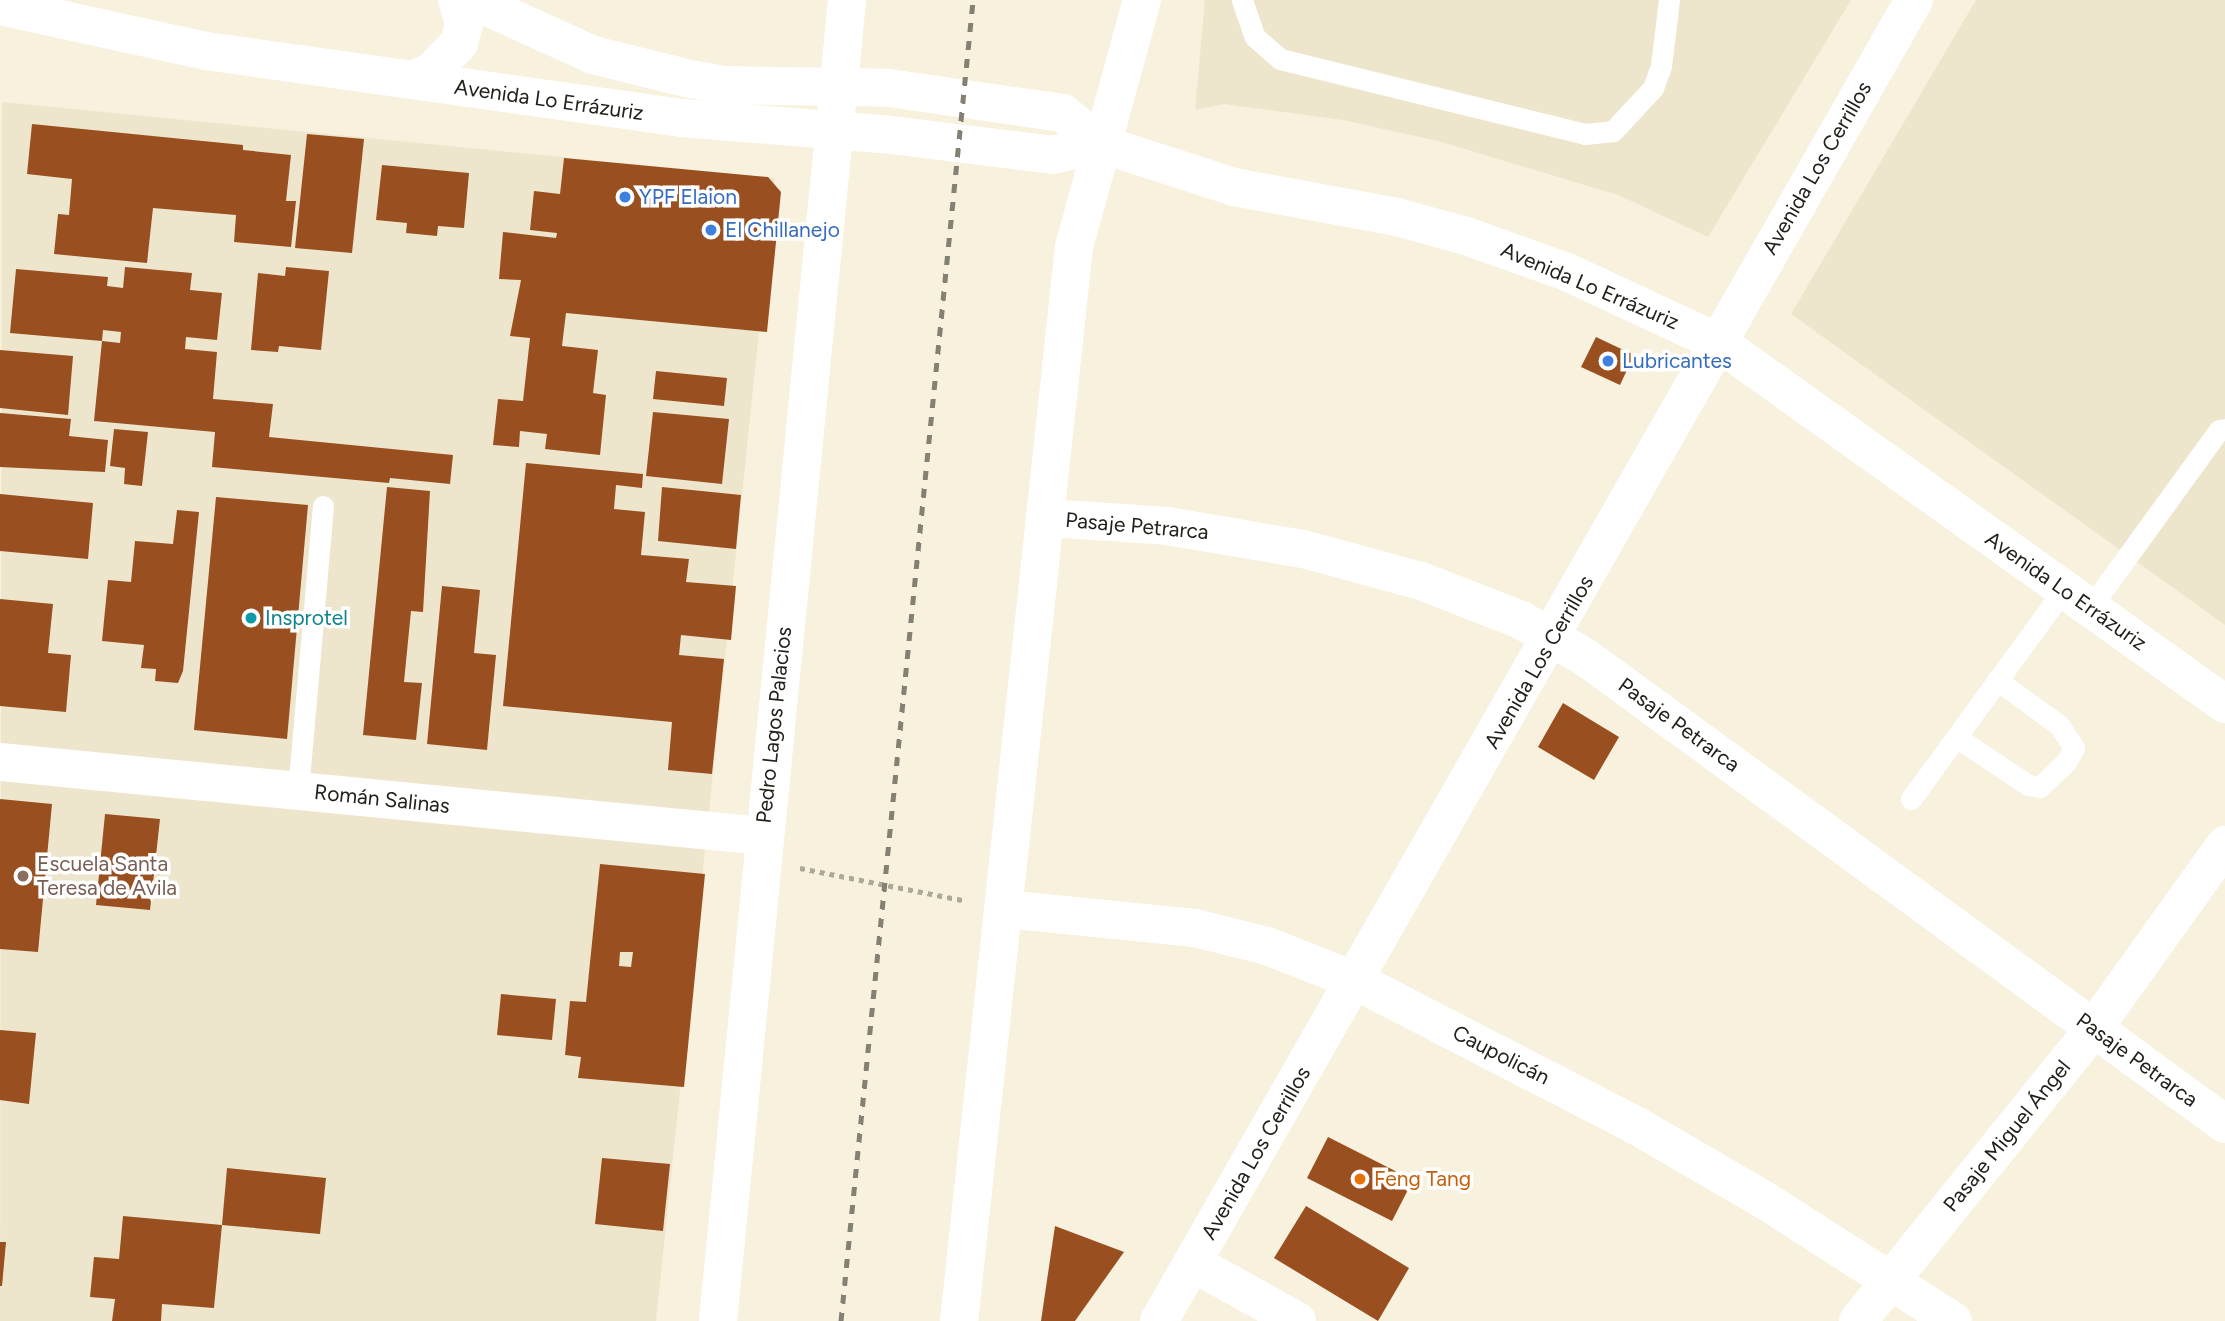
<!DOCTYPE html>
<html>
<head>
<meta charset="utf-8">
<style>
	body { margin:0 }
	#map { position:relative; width:2225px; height:1321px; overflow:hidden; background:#f7f1de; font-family:Figtree,sans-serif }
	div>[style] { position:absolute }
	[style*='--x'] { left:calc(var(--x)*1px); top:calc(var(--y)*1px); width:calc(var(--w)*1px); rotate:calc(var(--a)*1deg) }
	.built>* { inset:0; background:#eee6cc }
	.building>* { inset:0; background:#994f1f }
	.path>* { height:4.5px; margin-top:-2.25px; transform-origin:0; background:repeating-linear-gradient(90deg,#ada99a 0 5px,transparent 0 10px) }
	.service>* { height:21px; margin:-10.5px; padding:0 10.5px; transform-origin:10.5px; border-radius:10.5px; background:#fff }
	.minor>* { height:38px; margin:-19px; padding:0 19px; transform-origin:19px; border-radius:19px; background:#fff }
	.tertiary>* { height:38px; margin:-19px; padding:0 19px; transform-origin:19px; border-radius:19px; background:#fff }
	.secondary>* { height:38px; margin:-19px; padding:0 19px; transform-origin:19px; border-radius:19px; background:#fff }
	.rail>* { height:5px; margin-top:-2.5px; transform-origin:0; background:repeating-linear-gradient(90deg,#848073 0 9px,transparent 0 18px) }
	.dots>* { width:19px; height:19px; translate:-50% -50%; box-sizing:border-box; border:4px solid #fff; border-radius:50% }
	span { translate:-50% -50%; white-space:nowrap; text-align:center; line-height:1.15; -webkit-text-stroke:7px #fff; paint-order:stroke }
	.street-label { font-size:21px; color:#222019 }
	.shop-label { font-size:21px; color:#366cbe }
	.left { translate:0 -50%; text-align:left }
	.culture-label { font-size:21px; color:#0d838f }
	.education-label { font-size:21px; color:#785e54 }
	.food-label { font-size:21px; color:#c56008 }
</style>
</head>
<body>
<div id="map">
	<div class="built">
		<div style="clip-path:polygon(1205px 0,1851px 0,1708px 237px,1618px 195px,1438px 141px,1343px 120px,1224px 104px,1195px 110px)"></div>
		<div style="clip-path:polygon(1976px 0,2225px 0,2225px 625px,1791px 314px)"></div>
		<div style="clip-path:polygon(2px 102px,775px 178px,656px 1321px,0 1321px)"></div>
	</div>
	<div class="building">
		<div style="clip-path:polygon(32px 124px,243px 145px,243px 150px,291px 155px,286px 201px,296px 201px,291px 247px,234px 242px,236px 215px,153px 208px,147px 263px,54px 254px,58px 214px,69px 215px,72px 179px,27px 174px)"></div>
		<div style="clip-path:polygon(307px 134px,364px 139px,352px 253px,295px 248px)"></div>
		<div style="clip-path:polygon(564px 158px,768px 177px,781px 192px,767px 332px,566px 313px,562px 346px,598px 350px,593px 393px,606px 395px,600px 455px,545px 449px,547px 434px,520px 431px,519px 447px,493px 445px,498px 399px,523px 401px,530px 338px,510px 336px,521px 280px,499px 279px,503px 232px,556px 238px,557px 233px,530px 230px,534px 191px,560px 194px)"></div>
		<div style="clip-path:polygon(382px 165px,469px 173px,464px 228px,438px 226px,437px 236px,406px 233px,407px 223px,376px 220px)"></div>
		<div style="clip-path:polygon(evenodd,125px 267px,192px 273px,190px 290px,222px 293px,217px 340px,186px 337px,185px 349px,217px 352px,213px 399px,273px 404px,269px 437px,453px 455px,450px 484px,390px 478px,389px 483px,212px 467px,215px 432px,94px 421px,102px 341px,10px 333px,16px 269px,108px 277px,107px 286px,123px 288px,125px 267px,103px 330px,121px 332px,120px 343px,102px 341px,103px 330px)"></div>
		<div style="clip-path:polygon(286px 267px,329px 271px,321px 350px,279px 346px,278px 352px,251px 350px,258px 273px,285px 276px)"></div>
		<div style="clip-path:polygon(1596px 337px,1634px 355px,1620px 385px,1581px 367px)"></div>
		<div style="clip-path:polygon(0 350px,73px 356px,68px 415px,0 408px)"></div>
		<div style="clip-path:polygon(656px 371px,727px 378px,724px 406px,653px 399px)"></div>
		<div style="clip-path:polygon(653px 412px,729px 419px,722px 484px,646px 476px)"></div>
		<div style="clip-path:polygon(0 413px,71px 419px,69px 436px,108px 440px,105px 472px,0 467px)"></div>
		<div style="clip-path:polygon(114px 429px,148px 432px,142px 486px,124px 484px,125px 468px,110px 466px)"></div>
		<div style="clip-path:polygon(526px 463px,643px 474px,642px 488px,616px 485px,614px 509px,645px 512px,641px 555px,689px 559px,686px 582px,736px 586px,731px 640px,681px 635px,679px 655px,724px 659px,712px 774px,668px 770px,672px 722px,503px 706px)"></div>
		<div style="clip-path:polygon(387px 487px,430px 491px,423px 612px,411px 611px,404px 682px,422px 683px,416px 740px,363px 735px)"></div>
		<div style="clip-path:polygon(662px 487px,741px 495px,736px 549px,658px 541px)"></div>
		<div style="clip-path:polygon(0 494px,93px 503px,88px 559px,0 551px)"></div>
		<div style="clip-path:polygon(216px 497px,308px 505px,287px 739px,194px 730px)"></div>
		<div style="clip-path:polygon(177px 510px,199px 512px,183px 671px,178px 683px,155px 681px,156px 669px,141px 668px,144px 645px,102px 641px,108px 580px,131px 582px,135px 541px,173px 544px)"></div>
		<div style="clip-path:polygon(442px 586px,480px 590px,474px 653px,496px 655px,487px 750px,427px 744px)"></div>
		<div style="clip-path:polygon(0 599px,53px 604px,48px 653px,71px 655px,66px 712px,0 706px)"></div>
		<div style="clip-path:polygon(1563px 703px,1619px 737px,1594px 780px,1538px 747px)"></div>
		<div style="clip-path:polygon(0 799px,52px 804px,38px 952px,0 949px)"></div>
		<div style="clip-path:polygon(105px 814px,160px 819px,150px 910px,96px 905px)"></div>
		<div style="clip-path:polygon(evenodd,600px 864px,705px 874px,684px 1087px,578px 1078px,581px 1057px,565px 1055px,570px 1001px,586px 1002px,600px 864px,620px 952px,633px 952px,631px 967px,619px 966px,620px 952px)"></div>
		<div style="clip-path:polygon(501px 994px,556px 999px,552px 1040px,497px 1035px)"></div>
		<div style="clip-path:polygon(0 1030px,36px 1033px,29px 1104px,0 1100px)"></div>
		<div style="clip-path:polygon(1328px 1137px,1413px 1180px,1392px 1221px,1307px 1178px)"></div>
		<div style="clip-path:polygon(602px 1158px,670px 1164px,663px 1231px,595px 1224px)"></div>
		<div style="clip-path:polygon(227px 1168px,326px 1178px,320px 1234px,222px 1225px)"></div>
		<div style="clip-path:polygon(1306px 1206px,1409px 1268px,1378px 1321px,1274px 1258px)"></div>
		<div style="clip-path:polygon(123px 1216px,222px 1225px,214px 1308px,162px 1304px,161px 1321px,112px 1321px,115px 1299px,90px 1297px,94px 1257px,119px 1259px)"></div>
		<div style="clip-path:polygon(1055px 1226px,1124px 1252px,1075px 1321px,1041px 1321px)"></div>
		<div style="clip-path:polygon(0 1242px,6px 1242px,2px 1286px,0 1286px)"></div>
	</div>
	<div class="path">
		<div style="--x:800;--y:868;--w:169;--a:11.2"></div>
	</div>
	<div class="service">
		<div style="--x:1242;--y:0;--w:39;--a:71"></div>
		<div style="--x:1255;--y:37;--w:33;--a:41"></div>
		<div style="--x:1280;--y:59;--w:314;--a:13.8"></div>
		<div style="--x:1585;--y:134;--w:28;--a:-6"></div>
		<div style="--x:1613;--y:131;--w:59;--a:-47.1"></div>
		<div style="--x:1653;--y:88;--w:23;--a:-70"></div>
		<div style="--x:1661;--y:66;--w:66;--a:-83.1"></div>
		<div style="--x:2090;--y:608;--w:220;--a:-54.1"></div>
		<div style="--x:2219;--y:430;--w:6;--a:-9"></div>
		<div style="--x:1956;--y:737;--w:87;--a:33.7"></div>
		<div style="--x:2028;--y:785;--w:12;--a:9"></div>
		<div style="--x:2040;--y:787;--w:36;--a:-44"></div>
		<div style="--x:2066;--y:762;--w:16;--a:-60"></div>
		<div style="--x:2074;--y:748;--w:27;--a:-123"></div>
		<div style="--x:2059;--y:725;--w:77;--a:-144"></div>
		<div style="--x:298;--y:791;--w:286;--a:-85"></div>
		<div style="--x:1911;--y:799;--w:260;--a:-53.9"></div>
	</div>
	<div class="minor">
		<div style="--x:1048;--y:518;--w:119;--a:3.8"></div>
		<div style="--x:1167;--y:526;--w:138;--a:9.6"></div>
		<div style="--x:1303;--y:549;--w:122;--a:15.2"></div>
		<div style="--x:1421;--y:581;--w:107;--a:21.3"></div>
		<div style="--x:1521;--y:620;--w:74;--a:30"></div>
		<div style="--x:1585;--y:657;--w:792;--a:36.12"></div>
		<div style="--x:0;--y:762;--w:767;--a:5.54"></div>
		<div style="--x:1005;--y:909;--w:191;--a:5.7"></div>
		<div style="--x:1195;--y:928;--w:74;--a:14"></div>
		<div style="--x:1267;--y:946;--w:96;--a:21.5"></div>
		<div style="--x:1356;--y:981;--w:316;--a:27.3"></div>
		<div style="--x:1637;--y:1126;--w:149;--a:30.2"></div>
		<div style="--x:1766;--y:1201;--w:222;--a:32.7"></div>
		<div style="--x:1193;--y:1263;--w:119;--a:29.1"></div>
		<div style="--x:718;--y:1321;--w:1327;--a:-84.42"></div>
		<div style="--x:1858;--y:1321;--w:376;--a:-51.1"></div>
		<div style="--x:2094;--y:1028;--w:225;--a:-54.4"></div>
	</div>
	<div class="tertiary">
		<div style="--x:1159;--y:1321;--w:1522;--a:-60.25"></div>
	</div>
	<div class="secondary">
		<div style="--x:472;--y:0;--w:133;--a:24.4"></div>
		<div style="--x:593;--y:55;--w:100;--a:13.9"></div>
		<div style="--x:690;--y:79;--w:36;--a:10"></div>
		<div style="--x:725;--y:85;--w:164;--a:1"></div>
		<div style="--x:889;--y:88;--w:176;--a:8.2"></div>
		<div style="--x:1063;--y:113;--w:49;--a:39.2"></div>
		<div style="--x:1101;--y:144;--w:140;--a:17.9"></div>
		<div style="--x:1234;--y:187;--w:166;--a:10.4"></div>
		<div style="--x:1397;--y:217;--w:72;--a:15.4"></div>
		<div style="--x:1466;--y:236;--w:107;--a:19.6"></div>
		<div style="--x:1567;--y:272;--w:168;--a:25"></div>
		<div style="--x:1719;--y:343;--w:622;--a:35.51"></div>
		<div style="--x:0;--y:6;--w:211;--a:12.3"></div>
		<div style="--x:206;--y:51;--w:481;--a:8"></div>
		<div style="--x:682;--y:118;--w:202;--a:4.6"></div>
		<div style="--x:883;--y:134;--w:171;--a:7"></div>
		<div style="--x:1053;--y:155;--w:49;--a:-12.9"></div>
		<div style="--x:413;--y:80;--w:21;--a:-25"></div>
		<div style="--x:432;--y:71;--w:39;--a:-46"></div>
		<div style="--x:459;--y:43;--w:20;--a:-75"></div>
		<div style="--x:464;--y:24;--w:25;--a:-106"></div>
		<div style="--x:959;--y:1321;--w:1080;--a:-83.89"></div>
		<div style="--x:1074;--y:247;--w:256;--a:-74.6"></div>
	</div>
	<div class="rail">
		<div style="--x:841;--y:1321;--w:1328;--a:-84.29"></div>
	</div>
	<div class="dots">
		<div style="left:625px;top:197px;background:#3f7fe0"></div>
		<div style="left:711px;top:230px;background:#3f7fe0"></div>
		<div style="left:1608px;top:361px;background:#3f7fe0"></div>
		<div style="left:251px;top:618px;background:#0f9aa8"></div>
		<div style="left:23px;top:876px;background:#8d6e63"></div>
		<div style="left:1360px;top:1179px;background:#e8710a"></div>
	</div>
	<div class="street-label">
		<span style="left:549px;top:100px;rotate:8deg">Avenida Lo Errázuriz</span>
		<span style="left:1817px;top:168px;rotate:-60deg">Avenida Los Cerrillos</span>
		<span style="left:1590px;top:286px;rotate:23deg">Avenida Lo Errázuriz</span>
		<span style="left:1137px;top:526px;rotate:5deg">Pasaje Petrarca</span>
		<span style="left:2066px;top:591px;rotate:35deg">Avenida Lo Errázuriz</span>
		<span style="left:1539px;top:662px;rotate:-60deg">Avenida Los Cerrillos</span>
		<span style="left:774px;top:725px;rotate:-84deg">Pedro Lagos Palacios</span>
		<span style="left:1679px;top:725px;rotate:36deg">Pasaje Petrarca</span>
		<span style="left:382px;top:799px;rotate:6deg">Román Salinas</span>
		<span style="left:1501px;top:1055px;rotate:27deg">Caupolicán</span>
		<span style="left:2137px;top:1060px;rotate:36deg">Pasaje Petrarca</span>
		<span style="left:2007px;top:1136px;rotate:-51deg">Pasaje Miguel Ángel</span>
		<span style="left:1256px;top:1153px;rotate:-60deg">Avenida Los Cerrillos</span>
	</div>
	<div class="shop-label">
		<span class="left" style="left:639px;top:197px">YPF Elaion</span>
		<span class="left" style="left:725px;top:230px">El Chillanejo</span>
		<span class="left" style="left:1622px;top:361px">Lubricantes</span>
	</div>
	<div class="culture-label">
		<span class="left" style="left:265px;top:618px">Insprotel</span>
	</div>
	<div class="education-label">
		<span class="left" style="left:37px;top:876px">Escuela Santa<br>Teresa de Avila</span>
	</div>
	<div class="food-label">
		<span class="left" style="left:1374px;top:1179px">Feng Tang</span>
	</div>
</div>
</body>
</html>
